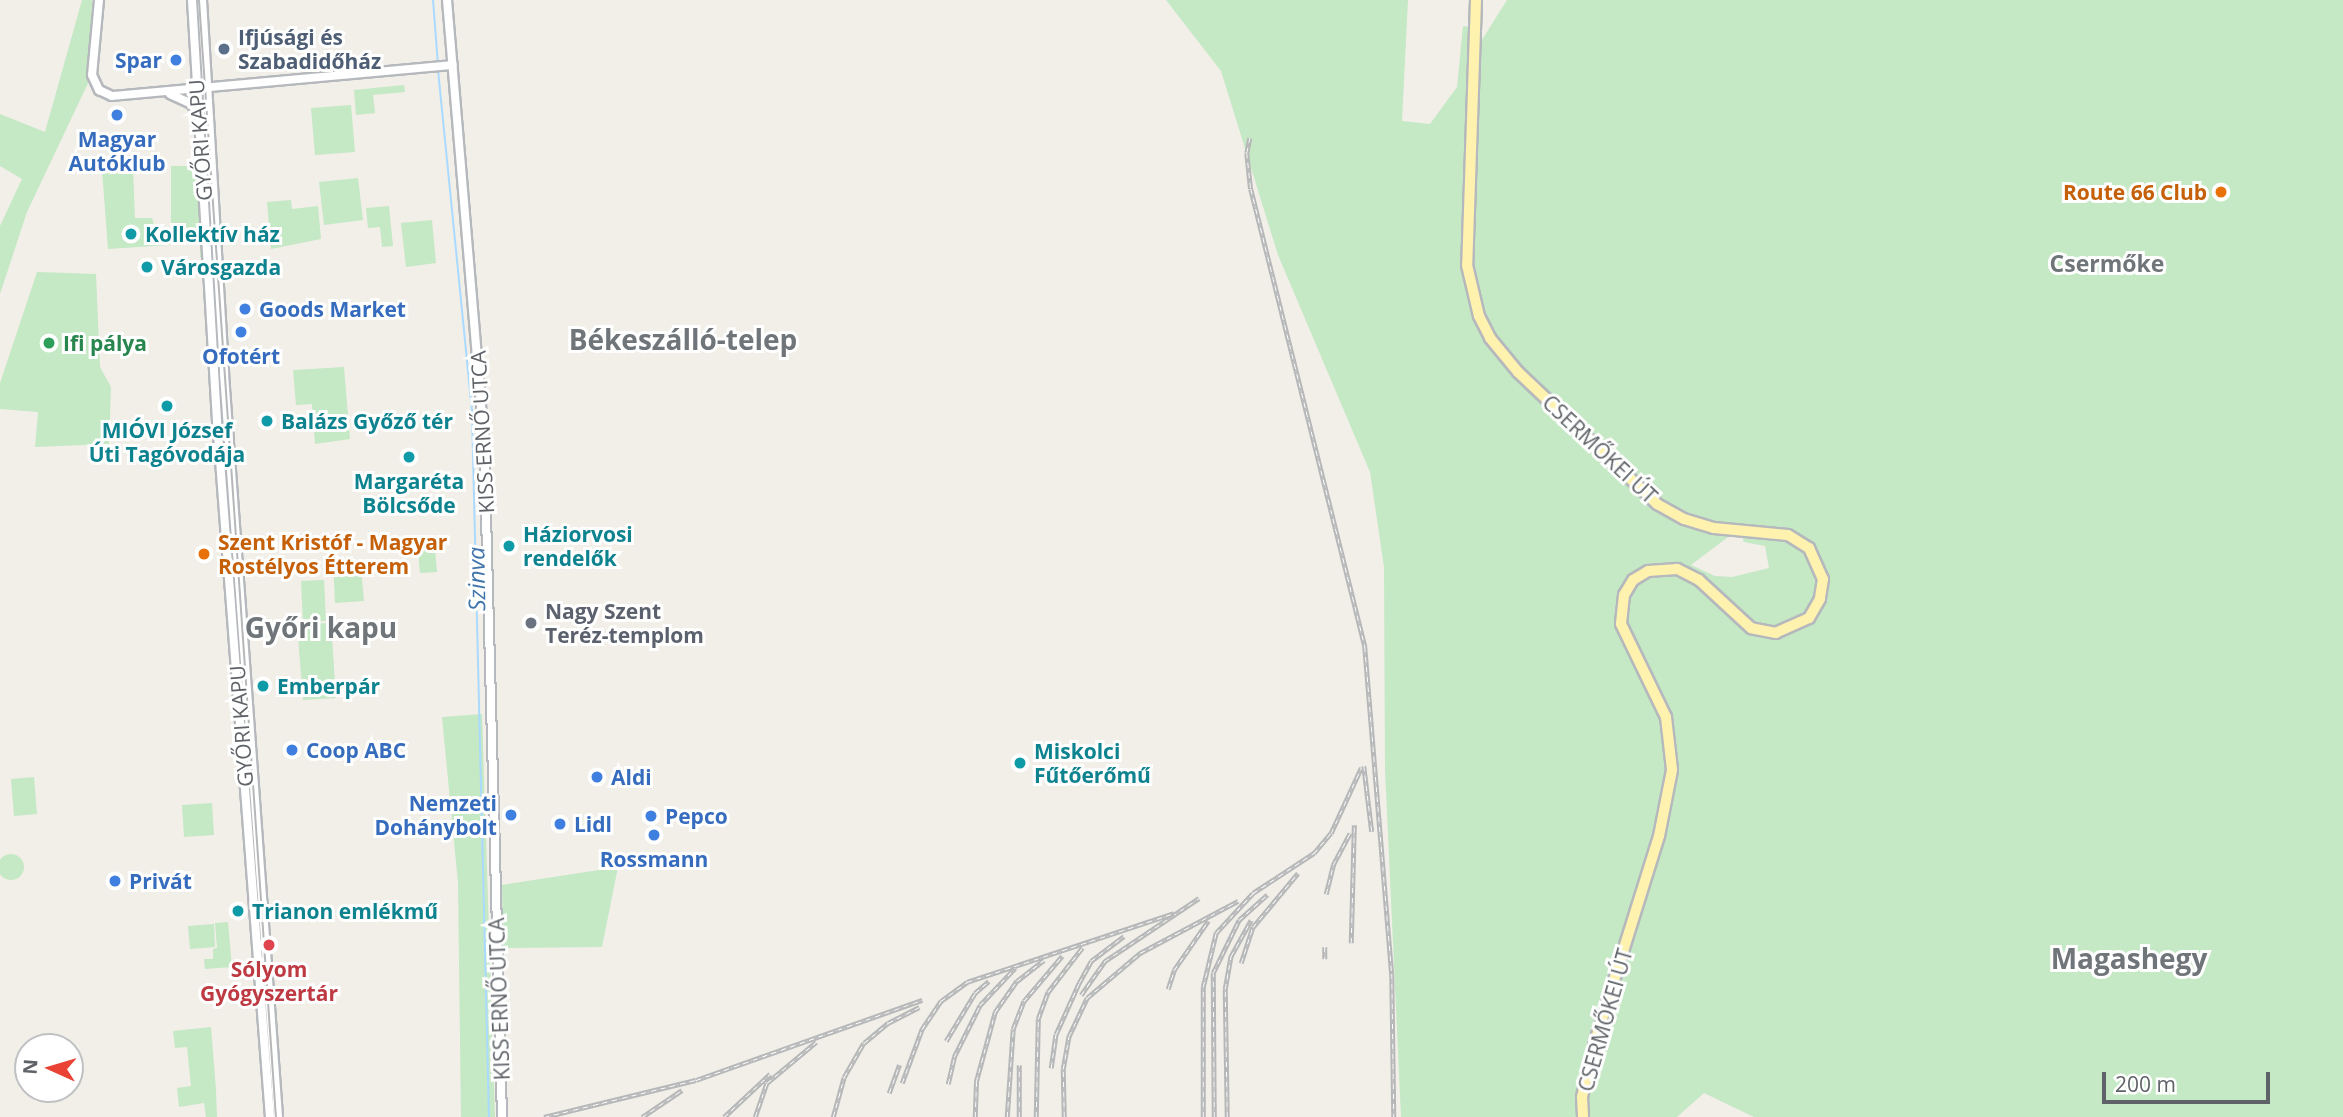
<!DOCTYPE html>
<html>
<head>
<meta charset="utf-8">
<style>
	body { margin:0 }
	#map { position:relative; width:2343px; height:1117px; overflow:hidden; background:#f1efe8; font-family:"Open Sans",sans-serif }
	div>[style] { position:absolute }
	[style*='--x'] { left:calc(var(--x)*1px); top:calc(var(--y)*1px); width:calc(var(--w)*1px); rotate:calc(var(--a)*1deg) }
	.green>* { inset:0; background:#c5e8c5 }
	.round { border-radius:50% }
	.stream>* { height:2px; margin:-1px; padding:0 1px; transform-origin:1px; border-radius:1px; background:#aadaff }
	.roads { filter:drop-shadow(2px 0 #b5b8bc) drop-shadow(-2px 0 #b5b8bc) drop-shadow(0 2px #b5b8bc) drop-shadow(0 -2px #b5b8bc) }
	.minor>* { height:8px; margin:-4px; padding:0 4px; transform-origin:4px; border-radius:4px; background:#fff }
	.major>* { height:10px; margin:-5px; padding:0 5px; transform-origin:5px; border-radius:5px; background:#fff2af }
	.tram>* { height:2px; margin:-1px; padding:0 1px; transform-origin:1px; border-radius:1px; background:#b6b7b8 }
	.rail>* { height:4.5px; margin-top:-2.25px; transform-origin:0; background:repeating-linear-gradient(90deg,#fff 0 5px,#b6b7b8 0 10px); box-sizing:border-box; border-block:2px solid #b6b7b8 }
	.dots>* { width:19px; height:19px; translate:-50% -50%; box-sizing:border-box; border:4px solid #fff; border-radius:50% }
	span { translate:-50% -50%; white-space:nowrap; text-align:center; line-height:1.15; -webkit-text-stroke:6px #fff; paint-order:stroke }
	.service-label { font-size:21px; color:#4e5e75; font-weight:700 }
	.left { translate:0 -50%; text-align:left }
	.shop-label { font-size:21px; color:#366cbe; font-weight:700 }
	.right { translate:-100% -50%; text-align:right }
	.street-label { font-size:21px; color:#5f6368 }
	.food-label { font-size:21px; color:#c56008; font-weight:700 }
	.culture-label { font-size:21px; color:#0d838f; font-weight:700 }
	.leisure-label { font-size:21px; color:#27864d; font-weight:700 }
	.worship-label { font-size:21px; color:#5b616d; font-weight:700 }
	.health-label { font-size:21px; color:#be3a42; font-weight:700 }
	.neighbourhood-label { font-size:23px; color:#70757a; font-weight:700 }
	.water-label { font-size:23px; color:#4174aa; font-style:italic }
	.district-label { font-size:28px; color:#70757a; font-weight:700 }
	.north { position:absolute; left:14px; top:1033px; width:70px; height:70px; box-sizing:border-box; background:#fff; border:2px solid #bfc1c3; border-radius:50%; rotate:274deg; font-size:19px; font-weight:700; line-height:28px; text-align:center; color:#5f6368 }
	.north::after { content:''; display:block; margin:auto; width:24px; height:32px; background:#ea4335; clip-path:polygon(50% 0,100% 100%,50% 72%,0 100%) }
	.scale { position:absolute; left:2102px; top:1072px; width:168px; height:32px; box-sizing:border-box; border:4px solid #5f6368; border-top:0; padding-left:9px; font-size:21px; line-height:24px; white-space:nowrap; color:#5f6368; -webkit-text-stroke:5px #fff; paint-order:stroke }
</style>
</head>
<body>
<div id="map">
	<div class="green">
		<div style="clip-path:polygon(82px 0,92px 0,90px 79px,27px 212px,0 294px,0 226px,22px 179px,0 166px,0 114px,45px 132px)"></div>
		<div style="clip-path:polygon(evenodd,1166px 0,1408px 0,1402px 121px,1430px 124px,1457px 87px,1463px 26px,1475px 28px,1475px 51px,1507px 0,2343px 0,2343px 1117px,1754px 1117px,1704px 1093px,1677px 1117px,1401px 1117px,1385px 769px,1384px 567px,1370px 472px,1278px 255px,1221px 71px,1166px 0,1716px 529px,1740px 531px,1744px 542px,1765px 546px,1769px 568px,1732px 577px,1715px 576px,1691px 565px,1728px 537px,1716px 529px)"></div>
		<div style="clip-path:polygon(404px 85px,405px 92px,373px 95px,375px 113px,356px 115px,354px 90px)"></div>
		<div style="clip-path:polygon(351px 105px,355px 152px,315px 155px,311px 108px)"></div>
		<div style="clip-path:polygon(171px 166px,202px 166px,205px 257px,200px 257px,200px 243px,108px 249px,102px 170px,133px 169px,135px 218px,152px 218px,157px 237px,171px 238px)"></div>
		<div style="clip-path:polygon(358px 178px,363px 220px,324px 225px,319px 182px)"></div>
		<div style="clip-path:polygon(291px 200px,292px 209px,318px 206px,321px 239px,271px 249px,267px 202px)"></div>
		<div style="clip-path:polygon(389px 206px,393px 246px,382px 247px,380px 227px,368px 228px,366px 208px)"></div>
		<div style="clip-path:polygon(432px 220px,436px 263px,406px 267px,401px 223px)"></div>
		<div style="clip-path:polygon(37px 272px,96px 274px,100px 367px,111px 387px,109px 444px,35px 447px,38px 412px,0 409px,0 383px)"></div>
		<div style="clip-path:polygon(344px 367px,350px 439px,315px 444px,312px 404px,296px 405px,293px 370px)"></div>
		<div style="clip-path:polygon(434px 538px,437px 572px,420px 573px,417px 540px)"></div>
		<div style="clip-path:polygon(360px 559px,364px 601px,335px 603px,333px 561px)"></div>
		<div style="clip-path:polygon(324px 580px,326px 621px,303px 622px,301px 581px)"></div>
		<div style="clip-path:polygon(331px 623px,336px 698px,303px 700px,297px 624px)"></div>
		<div style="clip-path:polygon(482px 714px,495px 1117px,461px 1117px,458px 883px,442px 717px)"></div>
		<div style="clip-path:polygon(34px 777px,37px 814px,14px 816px,11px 779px)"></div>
		<div style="clip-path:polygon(212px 803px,214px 835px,184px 837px,182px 805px)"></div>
		<div class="round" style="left:-2px;top:854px;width:26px;height:26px"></div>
		<div style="clip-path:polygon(618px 867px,602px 947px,503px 948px,502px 885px)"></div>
		<div style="clip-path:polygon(228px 922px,232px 967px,205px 969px,204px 959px,213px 959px,213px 949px,217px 948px,215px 923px)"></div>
		<div style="clip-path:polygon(214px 924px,215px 947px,190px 949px,188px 926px)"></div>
		<div style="clip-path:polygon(211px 1027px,216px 1090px,217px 1117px,206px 1117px,204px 1103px,179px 1107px,177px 1088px,191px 1086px,187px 1047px,175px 1048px,173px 1031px)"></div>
	</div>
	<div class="stream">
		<div style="--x:433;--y:0;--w:65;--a:85.6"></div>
		<div style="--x:438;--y:70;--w:345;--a:84.3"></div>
		<div style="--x:472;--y:413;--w:704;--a:88.62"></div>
	</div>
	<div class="roads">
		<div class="minor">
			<div style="--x:99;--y:0;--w:75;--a:95.3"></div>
			<div style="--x:92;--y:75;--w:17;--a:65"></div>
			<div style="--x:99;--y:90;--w:14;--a:25"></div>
			<div style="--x:112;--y:96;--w:342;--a:-5.2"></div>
			<div style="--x:192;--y:0;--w:435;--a:86.6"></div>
			<div style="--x:218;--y:434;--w:685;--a:85.65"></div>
			<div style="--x:202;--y:0;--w:375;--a:86.6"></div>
			<div style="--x:224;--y:374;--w:745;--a:85.84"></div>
			<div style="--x:447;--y:0;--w:441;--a:85.2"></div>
			<div style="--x:484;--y:439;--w:678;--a:88.48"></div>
			<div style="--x:170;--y:94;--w:23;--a:25"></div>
			<div style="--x:191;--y:104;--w:12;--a:55"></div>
		</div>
		<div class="major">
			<div style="--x:1476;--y:0;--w:265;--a:91.9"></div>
			<div style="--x:1467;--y:265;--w:52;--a:76.8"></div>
			<div style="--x:1479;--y:316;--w:25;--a:63"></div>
			<div style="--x:1490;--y:338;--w:44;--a:50.5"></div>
			<div style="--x:1518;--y:372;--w:192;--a:43.5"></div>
			<div style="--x:1657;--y:504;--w:31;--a:29"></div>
			<div style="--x:1684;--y:519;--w:31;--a:17"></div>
			<div style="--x:1714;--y:528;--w:74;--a:5.4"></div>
			<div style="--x:1788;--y:535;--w:25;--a:32"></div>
			<div style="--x:1809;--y:548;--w:34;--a:66"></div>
			<div style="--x:1823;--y:579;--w:20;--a:99"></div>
			<div style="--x:1820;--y:599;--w:22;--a:120"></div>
			<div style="--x:1809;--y:618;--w:36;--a:156"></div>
			<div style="--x:1776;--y:633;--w:25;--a:-169"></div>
			<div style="--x:1751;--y:628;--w:71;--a:-137.3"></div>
			<div style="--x:1699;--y:580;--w:25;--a:-153"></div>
			<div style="--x:1677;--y:569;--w:29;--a:176"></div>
			<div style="--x:1648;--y:571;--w:17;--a:149"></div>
			<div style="--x:1633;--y:580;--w:17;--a:121"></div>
			<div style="--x:1624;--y:595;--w:29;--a:96"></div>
			<div style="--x:1621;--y:624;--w:103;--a:64.2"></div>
			<div style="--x:1666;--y:717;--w:53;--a:83.5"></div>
			<div style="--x:1672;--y:770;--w:67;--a:101.1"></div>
			<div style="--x:1659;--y:836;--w:219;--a:107.3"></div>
			<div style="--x:1594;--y:1045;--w:53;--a:103"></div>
			<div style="--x:1582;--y:1097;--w:20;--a:87"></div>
		</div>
	</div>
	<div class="tram">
		<div style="--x:199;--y:0;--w:1120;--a:86.06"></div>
	</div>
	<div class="rail">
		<div style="--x:1250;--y:138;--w:15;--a:101"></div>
		<div style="--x:1247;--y:153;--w:36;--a:84"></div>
		<div style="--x:1251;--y:189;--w:472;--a:76"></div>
		<div style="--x:1365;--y:647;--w:328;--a:85.3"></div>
		<div style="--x:1392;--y:974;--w:143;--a:89.2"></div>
		<div style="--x:1364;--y:766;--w:66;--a:83.1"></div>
		<div style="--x:1326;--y:894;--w:30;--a:-76"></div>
		<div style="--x:1333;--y:865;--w:36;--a:-62"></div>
		<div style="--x:1351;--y:943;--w:118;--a:-88.5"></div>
		<div style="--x:1325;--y:947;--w:12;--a:90"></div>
		<div style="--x:1241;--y:963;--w:38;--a:-72"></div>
		<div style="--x:1253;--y:927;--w:70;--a:-50.2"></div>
		<div style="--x:1168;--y:989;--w:20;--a:-72"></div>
		<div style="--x:1174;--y:970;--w:60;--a:-55.2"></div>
		<div style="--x:1081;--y:995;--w:42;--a:-54.8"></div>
		<div style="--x:1105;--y:961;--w:113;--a:-33.8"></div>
		<div style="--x:946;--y:1041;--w:56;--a:-58.9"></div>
		<div style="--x:975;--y:993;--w:18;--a:-41"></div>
		<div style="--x:1051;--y:1068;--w:34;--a:-82"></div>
		<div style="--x:1056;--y:1034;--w:56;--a:-65.7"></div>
		<div style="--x:1079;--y:983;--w:25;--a:-61"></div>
		<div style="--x:1091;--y:961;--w:41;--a:-37.1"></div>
		<div style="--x:902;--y:1083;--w:58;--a:-69.7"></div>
		<div style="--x:922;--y:1029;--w:34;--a:-56"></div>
		<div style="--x:941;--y:1001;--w:32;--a:-36"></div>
		<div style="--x:967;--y:982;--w:218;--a:-18.4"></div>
		<div style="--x:948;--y:1084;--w:28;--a:-77"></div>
		<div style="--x:954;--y:1057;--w:58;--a:-63.4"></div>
		<div style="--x:980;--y:1005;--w:51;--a:-46.6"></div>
		<div style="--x:889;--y:1093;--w:30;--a:-70"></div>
		<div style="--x:544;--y:1117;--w:156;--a:-13.7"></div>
		<div style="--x:696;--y:1080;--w:240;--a:-19.5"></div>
		<div style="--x:642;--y:1117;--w:48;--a:-34"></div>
		<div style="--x:724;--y:1117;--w:63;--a:-43.1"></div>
		<div style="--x:755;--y:1117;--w:36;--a:-71"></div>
		<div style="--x:767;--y:1083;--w:64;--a:-39.9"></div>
		<div style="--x:833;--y:1117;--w:41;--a:-74.6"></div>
		<div style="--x:844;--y:1077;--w:39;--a:-60"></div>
		<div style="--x:864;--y:1043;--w:31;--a:-40"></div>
		<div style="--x:888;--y:1023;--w:35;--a:-27"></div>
		<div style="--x:975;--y:1117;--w:35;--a:-88"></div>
		<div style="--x:976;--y:1082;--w:73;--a:-74.8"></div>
		<div style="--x:995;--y:1012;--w:38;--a:-55"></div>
		<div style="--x:1017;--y:981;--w:34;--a:-38"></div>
		<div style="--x:1007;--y:1117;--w:88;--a:-86.1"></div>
		<div style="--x:1013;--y:1029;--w:30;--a:-69"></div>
		<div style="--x:1024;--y:1001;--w:59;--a:-49.8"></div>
		<div style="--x:1019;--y:1117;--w:52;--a:-90"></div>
		<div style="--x:1036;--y:1117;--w:98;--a:-88.8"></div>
		<div style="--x:1038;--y:1019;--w:29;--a:-70"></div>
		<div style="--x:1048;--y:992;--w:56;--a:-52.3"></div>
		<div style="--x:1064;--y:1117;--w:48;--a:-91.2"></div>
		<div style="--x:1063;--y:1069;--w:34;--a:-80"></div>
		<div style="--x:1069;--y:1036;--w:42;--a:-64.7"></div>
		<div style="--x:1087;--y:998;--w:70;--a:-40.3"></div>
		<div style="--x:1140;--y:953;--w:111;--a:-28"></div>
		<div style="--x:1203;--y:1117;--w:130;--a:-90"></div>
		<div style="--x:1203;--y:987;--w:56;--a:-76.5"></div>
		<div style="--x:1216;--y:933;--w:54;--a:-47.2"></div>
		<div style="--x:1253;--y:893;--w:73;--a:-33.3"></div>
		<div style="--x:1314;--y:853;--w:26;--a:-50"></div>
		<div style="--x:1331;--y:833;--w:72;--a:-65.2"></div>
		<div style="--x:1214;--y:1117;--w:144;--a:-90.4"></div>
		<div style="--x:1213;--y:973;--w:59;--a:-63.9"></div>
		<div style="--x:1239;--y:920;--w:38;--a:-42"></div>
		<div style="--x:1227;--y:1117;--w:128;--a:-90.9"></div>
		<div style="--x:1225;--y:989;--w:34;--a:-80"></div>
		<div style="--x:1231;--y:956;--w:41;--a:-60.9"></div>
	</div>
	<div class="dots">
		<div style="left:224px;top:49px;background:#5c6f8a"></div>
		<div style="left:176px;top:60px;background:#3f7fe0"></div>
		<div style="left:117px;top:115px;background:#3f7fe0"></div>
		<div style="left:2221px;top:192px;background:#e8710a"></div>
		<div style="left:131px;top:234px;background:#0f9aa8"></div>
		<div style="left:147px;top:267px;background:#0f9aa8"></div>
		<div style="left:245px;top:309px;background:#3f7fe0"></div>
		<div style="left:241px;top:332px;background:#3f7fe0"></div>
		<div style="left:49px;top:343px;background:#2e9e5b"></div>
		<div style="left:167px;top:406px;background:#0f9aa8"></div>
		<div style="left:267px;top:421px;background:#0f9aa8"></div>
		<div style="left:409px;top:457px;background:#0f9aa8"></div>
		<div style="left:509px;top:546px;background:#0f9aa8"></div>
		<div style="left:204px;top:554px;background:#e8710a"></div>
		<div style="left:531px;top:623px;background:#6b7280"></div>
		<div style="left:263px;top:686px;background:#0f9aa8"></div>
		<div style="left:292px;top:750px;background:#3f7fe0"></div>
		<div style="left:1020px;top:763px;background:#0f9aa8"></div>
		<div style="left:597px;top:777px;background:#3f7fe0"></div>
		<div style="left:511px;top:815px;background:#3f7fe0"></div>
		<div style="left:651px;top:816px;background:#3f7fe0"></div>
		<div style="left:560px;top:824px;background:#3f7fe0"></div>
		<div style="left:654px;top:835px;background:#3f7fe0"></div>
		<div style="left:115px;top:881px;background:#3f7fe0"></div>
		<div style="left:238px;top:911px;background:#0f9aa8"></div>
		<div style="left:269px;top:945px;background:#e0444e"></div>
	</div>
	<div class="service-label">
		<span class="left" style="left:238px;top:49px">Ifjúsági és<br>Szabadidőház</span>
	</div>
	<div class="shop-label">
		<span class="right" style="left:162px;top:60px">Spar</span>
		<span style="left:117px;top:151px">Magyar<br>Autóklub</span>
		<span class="left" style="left:259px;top:309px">Goods Market</span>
		<span style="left:241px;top:356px">Ofotért</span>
		<span class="left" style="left:306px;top:750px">Coop ABC</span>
		<span class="left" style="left:611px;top:777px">Aldi</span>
		<span class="right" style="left:497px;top:815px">Nemzeti<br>Dohánybolt</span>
		<span class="left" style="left:665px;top:816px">Pepco</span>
		<span class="left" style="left:574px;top:824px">Lidl</span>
		<span style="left:654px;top:859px">Rossmann</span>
		<span class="left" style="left:129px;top:881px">Privát</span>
	</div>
	<div class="street-label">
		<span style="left:200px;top:140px;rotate:-94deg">GYŐRI KAPU</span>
		<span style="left:482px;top:432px;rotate:-93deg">KISS ERNŐ UTCA</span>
		<span style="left:1600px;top:449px;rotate:43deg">CSERMŐKEI ÚT</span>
		<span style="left:241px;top:726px;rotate:-94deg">GYŐRI KAPU</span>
		<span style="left:499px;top:999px;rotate:-92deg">KISS ERNŐ UTCA</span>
		<span style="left:1605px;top:1020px;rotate:-74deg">CSERMŐKEI ÚT</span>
	</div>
	<div class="food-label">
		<span class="right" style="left:2207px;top:192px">Route 66 Club</span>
		<span class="left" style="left:218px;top:554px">Szent Kristóf - Magyar<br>Rostélyos Étterem</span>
	</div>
	<div class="culture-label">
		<span class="left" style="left:145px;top:234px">Kollektív ház</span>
		<span class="left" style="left:161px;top:267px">Városgazda</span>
		<span class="left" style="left:281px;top:421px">Balázs Győző tér</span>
		<span style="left:167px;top:442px">MIÓVI József<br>Úti Tagóvodája</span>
		<span style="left:409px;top:493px">Margaréta<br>Bölcsőde</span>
		<span class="left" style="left:523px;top:546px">Háziorvosi<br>rendelők</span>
		<span class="left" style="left:277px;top:686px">Emberpár</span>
		<span class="left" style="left:1034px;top:763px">Miskolci<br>Fűtőerőmű</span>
		<span class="left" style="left:252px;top:911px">Trianon emlékmű</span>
	</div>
	<div class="leisure-label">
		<span class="left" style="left:63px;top:343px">Ifi pálya</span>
	</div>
	<div class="worship-label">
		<span class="left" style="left:545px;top:623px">Nagy Szent<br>Teréz-templom</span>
	</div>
	<div class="health-label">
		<span style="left:269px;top:981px">Sólyom<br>Gyógyszertár</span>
	</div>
	<div class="neighbourhood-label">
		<span style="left:2107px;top:263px">Csermőke</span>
	</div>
	<div class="water-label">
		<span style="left:476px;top:579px;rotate:-91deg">Szinva</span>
	</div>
	<div class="district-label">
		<span style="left:683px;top:339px">Békeszálló-telep</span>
		<span style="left:321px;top:627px">Győri kapu</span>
		<span style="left:2129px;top:958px">Magashegy</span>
	</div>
	<div class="north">N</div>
	<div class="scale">200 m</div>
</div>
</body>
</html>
